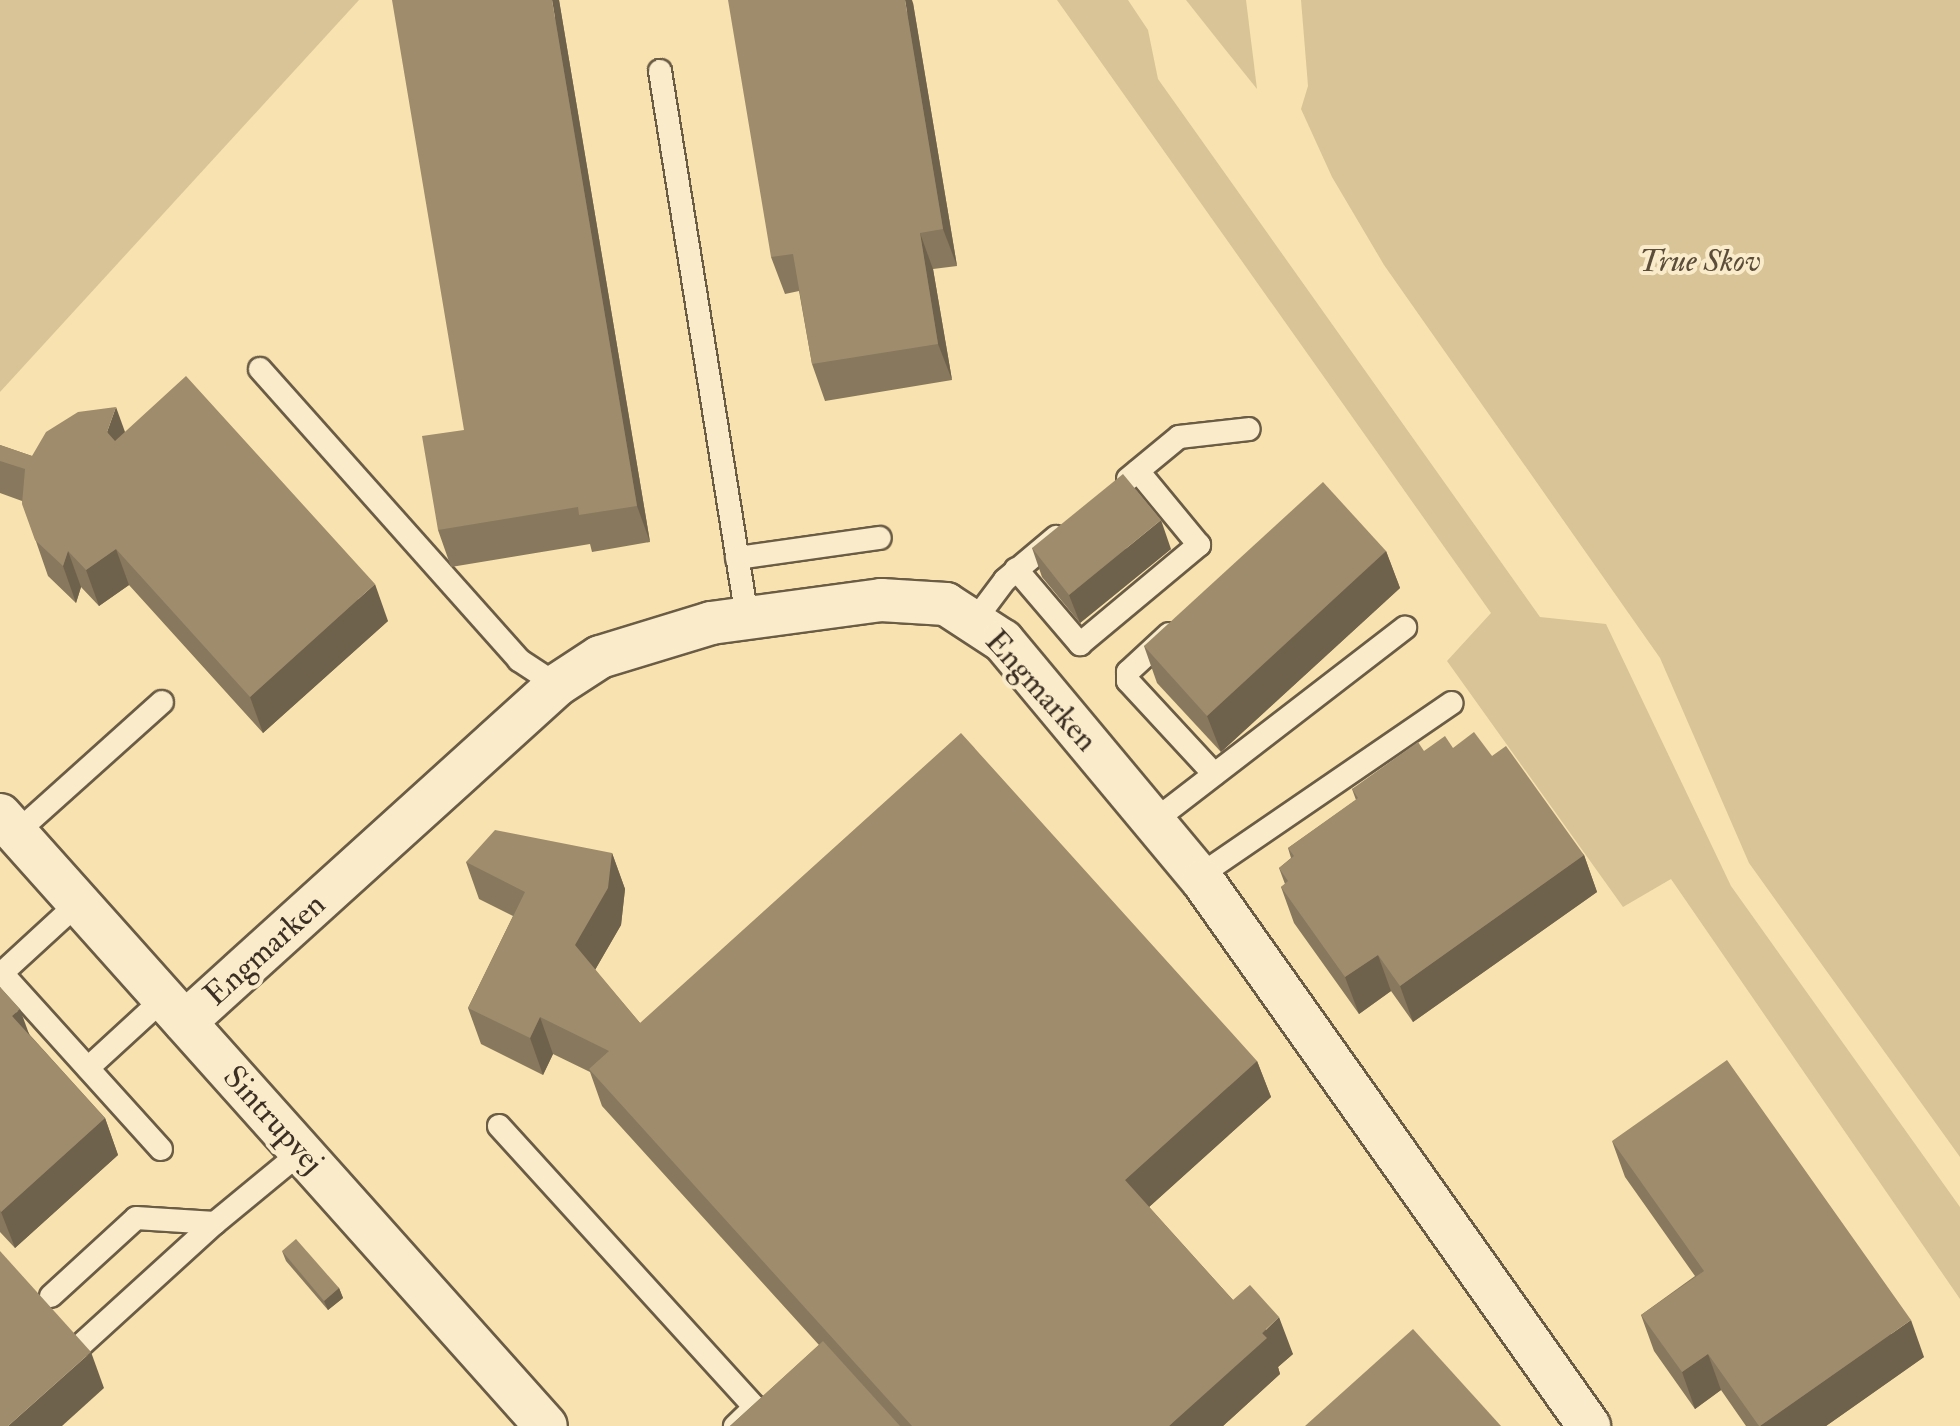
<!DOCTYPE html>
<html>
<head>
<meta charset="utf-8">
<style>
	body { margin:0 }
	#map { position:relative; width:1960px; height:1426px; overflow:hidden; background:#f8e2af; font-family:"IM FELL Double Pica",serif }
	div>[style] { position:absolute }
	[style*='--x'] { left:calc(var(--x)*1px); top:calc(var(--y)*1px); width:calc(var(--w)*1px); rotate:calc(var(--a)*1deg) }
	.green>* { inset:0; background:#d8c497 }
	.roads { filter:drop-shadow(2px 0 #6b5c46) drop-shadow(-2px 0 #6b5c46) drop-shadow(0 2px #6b5c46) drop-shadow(0 -2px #6b5c46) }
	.lane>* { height:22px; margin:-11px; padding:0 11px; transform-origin:11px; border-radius:11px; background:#faeccb }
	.street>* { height:42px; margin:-21px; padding:0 21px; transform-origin:21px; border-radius:21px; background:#faeccb }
	.wall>* { inset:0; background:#88785d }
	.shaded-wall>* { inset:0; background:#6f624c }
	.building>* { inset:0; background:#9e8c6c }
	span { translate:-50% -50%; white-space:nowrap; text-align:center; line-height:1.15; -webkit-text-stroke:8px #faeccb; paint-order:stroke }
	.park-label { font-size:32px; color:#5b4d3a; font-style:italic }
	.street-label { font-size:32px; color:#3c2f23 }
</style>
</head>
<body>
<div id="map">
	<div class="green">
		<div style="clip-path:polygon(0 0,359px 0,0 392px)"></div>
		<div style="clip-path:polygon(1057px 0,1128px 0,1148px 30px,1158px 79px,1540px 617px,1606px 624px,1731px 886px,1960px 1207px,1960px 1299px,1671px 879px,1623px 907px,1447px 661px,1491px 613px)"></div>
		<div style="clip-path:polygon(1186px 0,1246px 0,1257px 89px,1224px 48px)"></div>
		<div style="clip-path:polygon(1301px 0,1960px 0,1960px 1157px,1749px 863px,1660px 658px,1384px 265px,1332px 177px,1301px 109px,1308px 86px)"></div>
	</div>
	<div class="roads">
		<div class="lane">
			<div style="--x:660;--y:71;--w:554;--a:80.96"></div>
			<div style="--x:260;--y:369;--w:390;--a:48.3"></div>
			<div style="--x:519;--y:660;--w:45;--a:33.3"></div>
			<div style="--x:1128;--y:479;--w:66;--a:-39.5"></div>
			<div style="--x:1179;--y:437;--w:70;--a:-6.5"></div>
			<div style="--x:737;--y:558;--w:144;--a:-8"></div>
			<div style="--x:1016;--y:569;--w:99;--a:49.5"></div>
			<div style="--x:1080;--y:644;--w:155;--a:-39.8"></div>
			<div style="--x:1199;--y:545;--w:96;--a:-129.5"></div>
			<div style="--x:975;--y:620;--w:50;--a:-53.1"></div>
			<div style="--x:1005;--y:580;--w:67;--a:-40.1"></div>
			<div style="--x:1169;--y:634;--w:56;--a:137.2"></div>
			<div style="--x:1128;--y:672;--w:9;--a:90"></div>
			<div style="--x:1128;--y:681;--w:127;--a:47.2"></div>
			<div style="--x:1154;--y:821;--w:317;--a:-37.6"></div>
			<div style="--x:16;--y:833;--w:196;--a:-41.9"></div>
			<div style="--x:1199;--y:876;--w:306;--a:-34.4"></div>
			<div style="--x:0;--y:971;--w:240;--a:47.9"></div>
			<div style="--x:2;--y:973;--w:103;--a:-42.6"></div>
			<div style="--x:88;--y:1068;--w:103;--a:-42.6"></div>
			<div style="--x:499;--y:1126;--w:380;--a:47.7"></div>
			<div style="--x:755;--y:1407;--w:28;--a:136"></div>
			<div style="--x:51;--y:1296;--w:115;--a:-42.5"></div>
			<div style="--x:136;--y:1218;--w:79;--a:3.6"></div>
			<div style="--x:215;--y:1223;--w:112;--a:-39.5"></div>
			<div style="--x:83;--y:1343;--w:178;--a:-42.3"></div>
		</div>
		<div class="street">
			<div style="--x:0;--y:815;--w:819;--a:48.22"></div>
			<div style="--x:185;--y:1022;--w:502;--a:-42.17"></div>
			<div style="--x:557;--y:685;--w:51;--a:-33.1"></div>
			<div style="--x:600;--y:657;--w:116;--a:-17"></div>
			<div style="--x:711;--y:623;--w:172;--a:-7.7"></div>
			<div style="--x:881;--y:600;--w:65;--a:3.5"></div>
			<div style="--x:946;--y:604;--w:68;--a:33"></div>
			<div style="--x:1003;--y:641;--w:312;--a:50.2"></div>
			<div style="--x:1203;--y:881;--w:668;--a:54.69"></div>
		</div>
	</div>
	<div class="wall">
		<div style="clip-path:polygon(559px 0,650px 542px,592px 552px,590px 544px,451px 567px,438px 530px,464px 430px)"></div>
		<div style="clip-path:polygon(913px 3px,957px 266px,933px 269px,952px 380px,825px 401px,812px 364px,799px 291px,785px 294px,771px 257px)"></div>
		<div style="clip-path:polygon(125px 432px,388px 621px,263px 733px,129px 585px,99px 606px,81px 587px,76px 603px,48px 576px,22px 501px,0 493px,0 445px,32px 456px)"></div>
		<div style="clip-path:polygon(1032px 548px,1171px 549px,1080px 623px,1042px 577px)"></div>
		<div style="clip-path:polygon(1386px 551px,1400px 588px,1221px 752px,1157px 683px,1144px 646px)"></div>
		<div style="clip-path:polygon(1453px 748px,1492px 756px,1584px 855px,1597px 892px,1413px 1022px,1391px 991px,1359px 1014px,1294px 923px,1281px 887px,1285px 884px,1279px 868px,1291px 858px,1288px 848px,1356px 800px,1352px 789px,1424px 751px)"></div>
		<div style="clip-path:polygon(612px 853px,625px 889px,621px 925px,595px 970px,640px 1023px,1257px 1061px,1271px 1097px,1149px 1207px,1233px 1300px,1293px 1354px,1278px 1367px,1280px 1374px,1223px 1426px,730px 1426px,819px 1345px,602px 1106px,590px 1072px,553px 1054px,543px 1075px,481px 1044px,468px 1008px,513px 916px,479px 899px,466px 862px)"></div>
		<div style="clip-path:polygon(0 987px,30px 1035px,105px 1118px,118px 1155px,15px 1248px,0 1232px)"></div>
		<div style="clip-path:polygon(1612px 1141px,1924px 1357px,1826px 1426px,1746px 1426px,1721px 1390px,1695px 1409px,1654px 1351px,1641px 1315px,1695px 1276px,1625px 1177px)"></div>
		<div style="clip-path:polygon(282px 1251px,339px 1288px,343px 1298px,328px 1310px,286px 1261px)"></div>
	</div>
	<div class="shaded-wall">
		<div style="clip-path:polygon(552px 0,559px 0,650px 542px,637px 506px)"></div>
		<div style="clip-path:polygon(905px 0,912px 0,913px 3px,957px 266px,943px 229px)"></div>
		<div style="clip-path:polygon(920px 233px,933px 269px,952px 380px,938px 344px)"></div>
		<div style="clip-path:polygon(116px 407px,129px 443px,121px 468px,107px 432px)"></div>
		<div style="clip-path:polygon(1161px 520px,1171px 549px,1080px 623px,1069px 595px)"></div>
		<div style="clip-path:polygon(116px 549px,129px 585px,99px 606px,86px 570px)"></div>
		<div style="clip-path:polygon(68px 551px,81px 587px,76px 603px,63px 566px)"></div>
		<div style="clip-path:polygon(1386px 551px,1400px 588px,1221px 752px,1207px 716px)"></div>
		<div style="clip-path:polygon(375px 584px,388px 621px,263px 733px,250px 697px)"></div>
		<div style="clip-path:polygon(612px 853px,625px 889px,621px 925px,588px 982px,575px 945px)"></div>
		<div style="clip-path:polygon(1584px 855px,1597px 892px,1413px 1022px,1400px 986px)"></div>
		<div style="clip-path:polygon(1378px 955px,1391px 991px,1359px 1014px,1345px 977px)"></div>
		<div style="clip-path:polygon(20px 1009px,33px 1045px,12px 1016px)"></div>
		<div style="clip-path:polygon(540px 1017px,553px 1054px,543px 1075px,530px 1038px)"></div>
		<div style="clip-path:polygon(1257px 1061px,1271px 1097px,1138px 1217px,1125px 1180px)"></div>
		<div style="clip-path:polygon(105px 1118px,118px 1155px,15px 1248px,1px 1212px)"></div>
		<div style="clip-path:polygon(339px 1288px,343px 1298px,328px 1310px,324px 1301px)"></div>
		<div style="clip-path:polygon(1279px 1317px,1293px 1354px,1278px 1367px,1280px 1374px,1223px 1426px,1169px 1426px)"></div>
		<div style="clip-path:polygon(1911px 1320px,1924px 1357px,1826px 1426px,1760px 1426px)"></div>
		<div style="clip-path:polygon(91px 1352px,104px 1388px,62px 1426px,8px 1426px)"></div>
		<div style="clip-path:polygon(1708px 1354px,1721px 1390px,1695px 1409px,1682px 1372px)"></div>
	</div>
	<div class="building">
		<div style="clip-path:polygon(392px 0,552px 0,637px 506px,579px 515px,578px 507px,438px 530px,422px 436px,464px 430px)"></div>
		<div style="clip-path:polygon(728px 0,905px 0,943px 229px,920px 233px,938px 344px,812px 364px,793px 254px,771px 257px)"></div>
		<div style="clip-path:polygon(186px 376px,375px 584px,250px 697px,116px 549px,86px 570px,68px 551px,63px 566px,35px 540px,22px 504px,25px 469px,0 461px,0 445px,32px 456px,46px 432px,78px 412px,116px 407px,107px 432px,115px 441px)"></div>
		<div style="clip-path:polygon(1123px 474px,1161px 520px,1069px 595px,1032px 548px)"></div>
		<div style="clip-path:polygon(1323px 482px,1386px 551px,1207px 716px,1144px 646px)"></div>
		<div style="clip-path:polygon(1474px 732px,1492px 756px,1506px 746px,1584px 855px,1400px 986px,1378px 955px,1345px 977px,1281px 887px,1288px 881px,1279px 868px,1294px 856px,1288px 848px,1358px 798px,1352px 789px,1418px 742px,1424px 751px,1445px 736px,1453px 748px)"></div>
		<div style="clip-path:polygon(961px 733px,1257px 1061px,1125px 1180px,1233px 1300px,1250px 1285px,1279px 1317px,1262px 1333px,1267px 1338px,1169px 1426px,912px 1426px,589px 1069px,609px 1051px,540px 1017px,530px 1038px,468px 1008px,525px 892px,466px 862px,495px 830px,612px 853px,608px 888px,575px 945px,640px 1023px)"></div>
		<div style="clip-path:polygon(0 987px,20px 1009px,12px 1016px,105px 1118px,1px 1212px,0 1210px)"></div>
		<div style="clip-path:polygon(1727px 1060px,1911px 1320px,1760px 1426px,1759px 1426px,1708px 1354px,1682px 1372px,1641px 1315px,1704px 1271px,1612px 1141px)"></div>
		<div style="clip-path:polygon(296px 1239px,339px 1288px,324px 1301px,282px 1251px)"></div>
		<div style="clip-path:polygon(0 1251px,91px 1352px,8px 1426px,0 1426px)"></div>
		<div style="clip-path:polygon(1413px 1329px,1501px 1426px,1305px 1426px)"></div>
		<div style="clip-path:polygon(823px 1341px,900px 1426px,730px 1426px)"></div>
	</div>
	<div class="park-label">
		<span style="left:1700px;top:261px">True Skov</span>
	</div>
	<div class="street-label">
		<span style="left:1041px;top:691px;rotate:48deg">Engmarken</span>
		<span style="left:265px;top:950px;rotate:-42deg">Engmarken</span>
		<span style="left:273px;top:1120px;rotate:48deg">Sintrupvej</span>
	</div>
</div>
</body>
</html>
